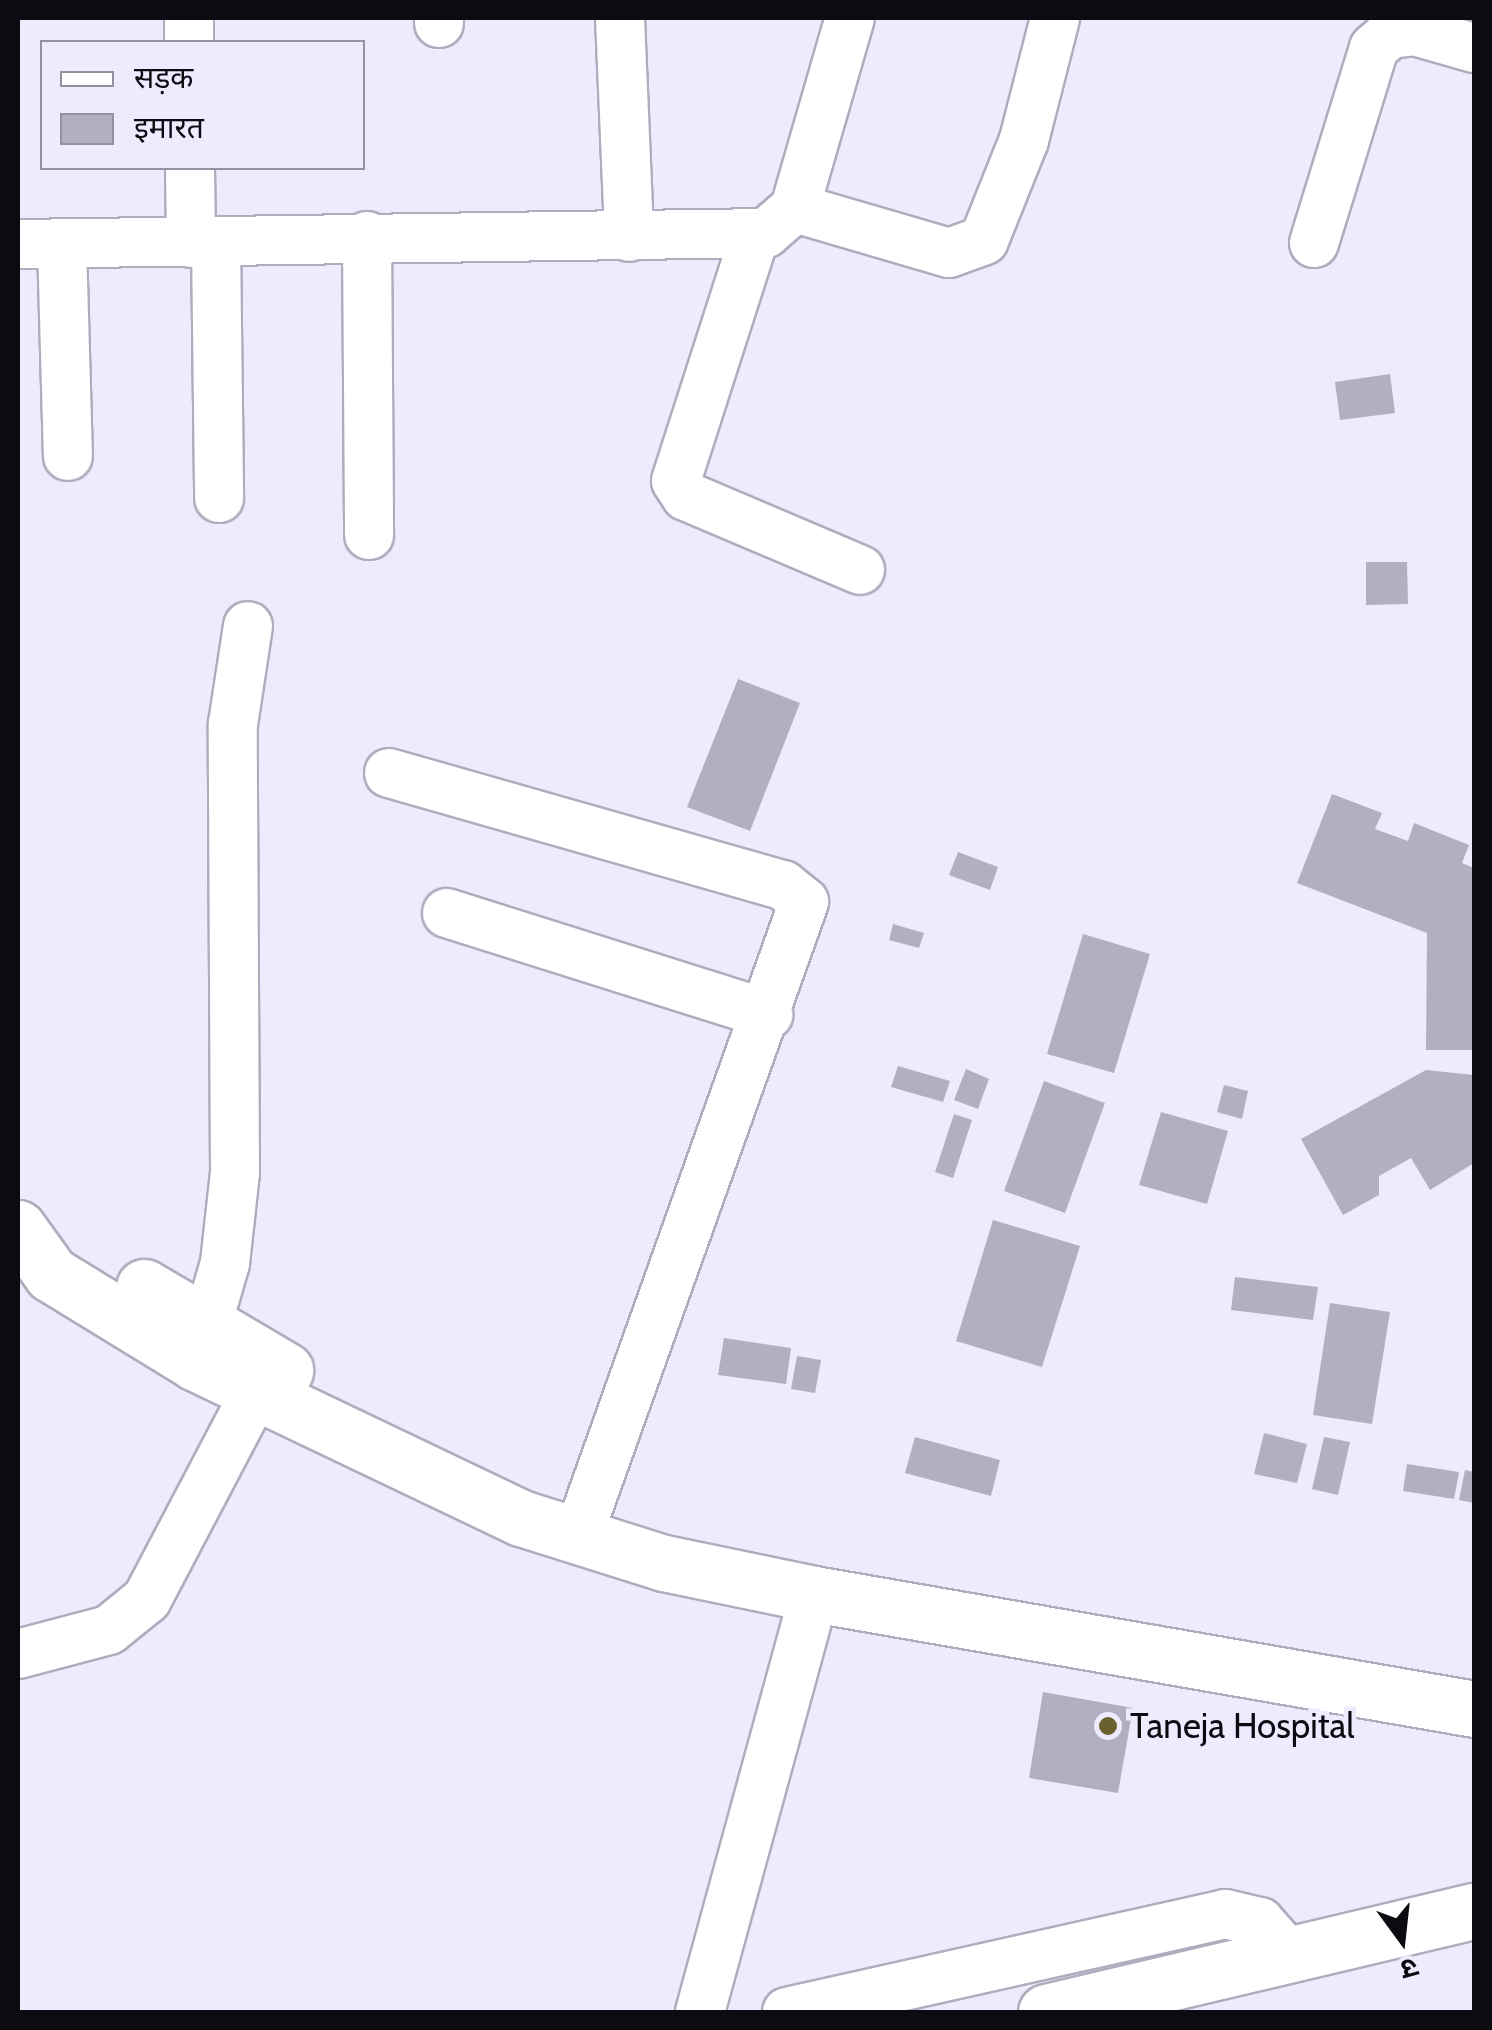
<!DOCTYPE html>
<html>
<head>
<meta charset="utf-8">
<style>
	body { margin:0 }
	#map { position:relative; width:1492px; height:2030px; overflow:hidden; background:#efebff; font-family:Cabin,"Noto Sans Devanagari",sans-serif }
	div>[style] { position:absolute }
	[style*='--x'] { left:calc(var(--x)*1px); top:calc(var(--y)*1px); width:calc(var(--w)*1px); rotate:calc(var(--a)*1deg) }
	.building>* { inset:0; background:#b3afc2 }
	.roads { filter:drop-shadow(2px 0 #b0acbe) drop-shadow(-2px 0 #b0acbe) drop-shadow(0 2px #b0acbe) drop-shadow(0 -2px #b0acbe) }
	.minor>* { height:48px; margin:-24px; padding:0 24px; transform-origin:24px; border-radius:24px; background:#fff }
	.major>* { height:55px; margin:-27.5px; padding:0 27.5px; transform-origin:27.5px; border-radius:27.5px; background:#fff }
	.dots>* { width:28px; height:28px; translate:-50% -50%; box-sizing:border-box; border:5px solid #efebff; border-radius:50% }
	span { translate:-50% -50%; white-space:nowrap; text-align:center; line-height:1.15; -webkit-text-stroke:9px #efebff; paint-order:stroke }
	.poi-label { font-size:35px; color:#0c0b11 }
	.left { translate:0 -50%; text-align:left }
	.frame { position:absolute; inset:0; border:20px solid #0c0b11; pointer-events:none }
	.legend { position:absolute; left:40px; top:40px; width:325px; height:130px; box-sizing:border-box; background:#efebff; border:2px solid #9491a0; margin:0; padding:12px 18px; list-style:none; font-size:30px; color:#0c0b11 }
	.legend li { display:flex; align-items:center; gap:20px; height:50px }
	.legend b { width:50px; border:2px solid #9491a0 }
	.north { position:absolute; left:1352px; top:1890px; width:100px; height:100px; -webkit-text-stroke:8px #efebff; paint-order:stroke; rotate:165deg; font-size:28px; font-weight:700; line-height:40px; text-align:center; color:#0c0b11 }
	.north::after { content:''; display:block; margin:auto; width:35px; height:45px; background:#0c0b11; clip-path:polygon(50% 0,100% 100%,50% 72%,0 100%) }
</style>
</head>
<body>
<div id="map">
	<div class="building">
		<div style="clip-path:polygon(1390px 374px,1395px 413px,1340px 420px,1335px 382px)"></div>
		<div style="clip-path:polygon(1366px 562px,1407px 562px,1408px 604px,1366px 605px)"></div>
		<div style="clip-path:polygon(738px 679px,800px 703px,750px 831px,687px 807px)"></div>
		<div style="clip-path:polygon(1332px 794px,1382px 813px,1375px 829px,1408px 841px,1414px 823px,1469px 845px,1462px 863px,1474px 868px,1474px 1050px,1426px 1050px,1427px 933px,1297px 883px)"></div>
		<div style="clip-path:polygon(958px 852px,998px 867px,990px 890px,949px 875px)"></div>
		<div style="clip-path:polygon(893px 924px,924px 933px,919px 948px,889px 940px)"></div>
		<div style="clip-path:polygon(1083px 934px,1150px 954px,1114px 1073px,1047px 1054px)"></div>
		<div style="clip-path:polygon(898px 1066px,950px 1081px,943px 1102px,891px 1087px)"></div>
		<div style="clip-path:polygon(966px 1069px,989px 1079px,978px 1109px,954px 1100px)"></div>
		<div style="clip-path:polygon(1426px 1070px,1474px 1075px,1474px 1163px,1430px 1190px,1411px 1158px,1379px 1176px,1379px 1195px,1343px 1215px,1301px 1139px)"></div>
		<div style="clip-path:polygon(1044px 1081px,1105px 1103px,1065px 1213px,1004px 1191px)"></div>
		<div style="clip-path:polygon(1224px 1085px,1248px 1091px,1242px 1119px,1217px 1112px)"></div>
		<div style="clip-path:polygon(1161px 1112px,1228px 1131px,1207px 1204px,1139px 1185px)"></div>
		<div style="clip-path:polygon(954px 1114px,972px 1120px,953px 1178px,935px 1172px)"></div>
		<div style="clip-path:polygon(993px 1220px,1080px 1246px,1042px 1367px,956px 1341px)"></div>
		<div style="clip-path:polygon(1235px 1277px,1318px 1287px,1313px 1320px,1231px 1310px)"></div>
		<div style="clip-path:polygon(1330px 1303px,1390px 1312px,1372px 1424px,1313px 1415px)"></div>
		<div style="clip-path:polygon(724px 1338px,791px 1348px,786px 1384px,718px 1375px)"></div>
		<div style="clip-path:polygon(797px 1356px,821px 1360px,815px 1393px,791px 1389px)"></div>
		<div style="clip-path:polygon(1264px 1433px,1307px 1444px,1297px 1483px,1254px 1474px)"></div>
		<div style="clip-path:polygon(915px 1437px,1000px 1460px,991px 1496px,905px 1473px)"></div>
		<div style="clip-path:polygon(1324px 1437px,1350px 1442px,1338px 1495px,1312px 1489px)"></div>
		<div style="clip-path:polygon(1407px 1464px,1459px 1472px,1454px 1499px,1403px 1491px)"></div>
		<div style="clip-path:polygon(1465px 1470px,1474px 1472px,1474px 1503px,1459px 1500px)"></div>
		<div style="clip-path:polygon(1043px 1692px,1133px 1708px,1118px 1793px,1029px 1778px)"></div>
	</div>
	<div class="roads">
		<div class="minor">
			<div style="--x:189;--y:18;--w:24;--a:90"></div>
			<div style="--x:439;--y:18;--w:5;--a:90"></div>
			<div style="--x:620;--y:18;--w:219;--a:87.6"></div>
			<div style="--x:190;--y:168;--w:75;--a:89.2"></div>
			<div style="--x:795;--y:208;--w:160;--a:16.3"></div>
			<div style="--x:949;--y:253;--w:37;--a:-20"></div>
			<div style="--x:984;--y:240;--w:108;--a:-68.2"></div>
			<div style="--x:1024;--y:140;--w:126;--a:-75.7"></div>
			<div style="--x:755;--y:235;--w:258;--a:107.8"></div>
			<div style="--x:676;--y:481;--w:18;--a:56"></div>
			<div style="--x:686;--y:496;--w:189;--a:23"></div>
			<div style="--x:367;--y:236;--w:299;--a:89.6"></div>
			<div style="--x:216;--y:242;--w:256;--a:89.3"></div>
			<div style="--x:1314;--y:243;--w:204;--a:-72.9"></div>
			<div style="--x:1374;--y:48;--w:21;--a:-41"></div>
			<div style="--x:1390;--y:34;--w:24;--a:-7"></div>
			<div style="--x:1414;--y:31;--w:62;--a:15.8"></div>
			<div style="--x:18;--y:244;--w:748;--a:-0.84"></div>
			<div style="--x:766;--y:233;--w:38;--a:-41"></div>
			<div style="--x:795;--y:208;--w:198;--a:-73.9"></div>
			<div style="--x:62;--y:244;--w:212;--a:88.4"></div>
			<div style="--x:389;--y:773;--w:410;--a:15.9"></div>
			<div style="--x:783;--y:885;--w:27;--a:39"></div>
			<div style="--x:804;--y:902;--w:673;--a:109.62"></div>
			<div style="--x:447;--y:913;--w:337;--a:17.5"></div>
			<div style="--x:197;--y:1360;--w:101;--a:-73.9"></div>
			<div style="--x:225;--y:1263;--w:92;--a:-83.7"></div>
			<div style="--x:235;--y:1172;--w:448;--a:-90.3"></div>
			<div style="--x:233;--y:724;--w:99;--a:-81.3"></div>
			<div style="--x:18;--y:1654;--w:94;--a:-14.8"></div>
			<div style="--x:109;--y:1630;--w:49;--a:-39.2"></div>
			<div style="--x:147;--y:1599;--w:267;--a:-62.3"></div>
			<div style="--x:700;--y:2012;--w:433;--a:-74.7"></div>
			<div style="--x:787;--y:2012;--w:449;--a:-12.6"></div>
			<div style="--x:1225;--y:1914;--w:36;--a:13"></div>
			<div style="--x:1260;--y:1922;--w:44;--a:48.7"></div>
		</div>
		<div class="major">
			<div style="--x:18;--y:1228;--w:57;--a:54.3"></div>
			<div style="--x:51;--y:1274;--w:170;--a:31.5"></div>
			<div style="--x:196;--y:1363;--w:360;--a:25.5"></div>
			<div style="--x:521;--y:1518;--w:150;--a:17.5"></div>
			<div style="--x:664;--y:1563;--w:153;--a:11.7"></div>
			<div style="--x:814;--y:1594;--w:670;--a:9.88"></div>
			<div style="--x:144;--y:1287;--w:164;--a:30.5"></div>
			<div style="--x:1046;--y:2012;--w:440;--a:-13.3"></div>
		</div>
	</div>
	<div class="dots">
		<div style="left:1108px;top:1726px;background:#6a602d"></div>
	</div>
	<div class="poi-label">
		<span class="left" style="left:1130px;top:1726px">Taneja Hospital</span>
	</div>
	<div class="frame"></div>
	<ul class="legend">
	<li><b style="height:12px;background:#fff"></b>सड़क</li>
	<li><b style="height:28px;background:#b3afc2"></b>इमारत</li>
	</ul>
	<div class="north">उ</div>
</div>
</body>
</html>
